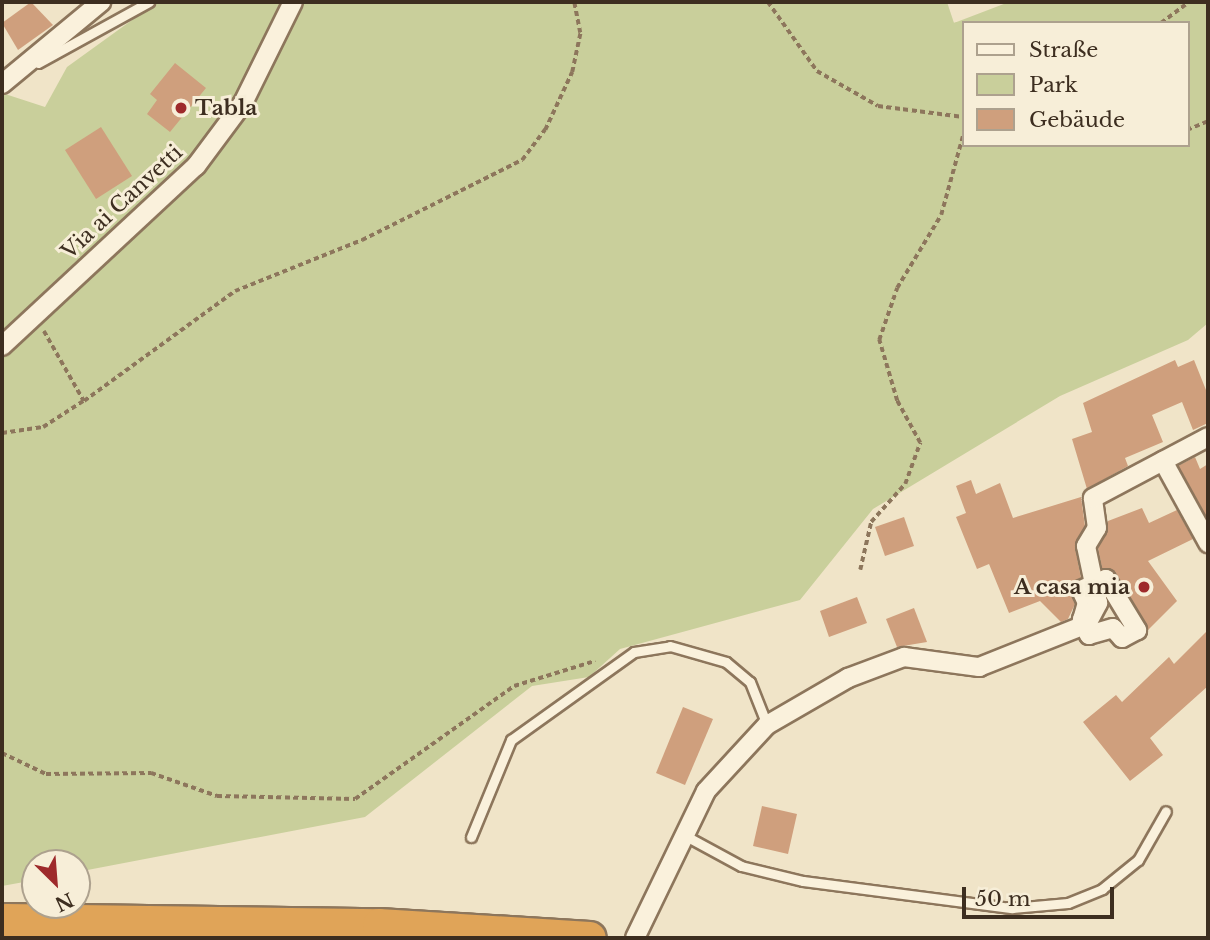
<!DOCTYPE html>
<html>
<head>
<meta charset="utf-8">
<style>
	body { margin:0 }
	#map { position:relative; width:1210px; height:940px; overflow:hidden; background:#f0e4c8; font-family:"Libre Baskerville",serif }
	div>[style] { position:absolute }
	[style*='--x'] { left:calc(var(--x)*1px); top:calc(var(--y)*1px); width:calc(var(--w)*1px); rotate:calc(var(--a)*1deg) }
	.green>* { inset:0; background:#c9cf9b }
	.building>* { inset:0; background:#cf9f7d }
	.path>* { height:3.5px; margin-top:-1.75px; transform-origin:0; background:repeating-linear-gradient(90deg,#8d765c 0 5px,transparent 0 8.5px) }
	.roads { filter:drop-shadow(2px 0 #8d765c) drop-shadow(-2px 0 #8d765c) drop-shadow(0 2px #8d765c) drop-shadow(0 -2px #8d765c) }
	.service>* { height:9px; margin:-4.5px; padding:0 4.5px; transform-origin:4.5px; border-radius:4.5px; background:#faf1dc }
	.minor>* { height:18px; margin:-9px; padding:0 9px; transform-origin:9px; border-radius:9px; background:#faf1dc }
	.motorway>* { height:32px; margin:-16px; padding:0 16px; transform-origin:16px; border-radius:16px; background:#e0a458 }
	.dots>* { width:19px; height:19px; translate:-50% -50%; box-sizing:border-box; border:4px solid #f7eed8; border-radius:50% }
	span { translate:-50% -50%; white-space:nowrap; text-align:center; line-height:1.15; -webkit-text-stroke:6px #f7eed8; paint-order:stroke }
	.poi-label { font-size:21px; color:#3d2e20; font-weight:700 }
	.left { translate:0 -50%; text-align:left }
	.right { translate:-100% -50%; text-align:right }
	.street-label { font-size:21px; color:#3d2e20 }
	.frame { position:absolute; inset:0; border:4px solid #3d2e20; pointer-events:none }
	.legend { position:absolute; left:962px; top:21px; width:228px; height:126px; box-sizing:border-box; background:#f7eed8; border:2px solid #ada18e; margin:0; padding:9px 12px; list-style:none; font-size:21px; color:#3d2e20 }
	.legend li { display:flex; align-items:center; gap:14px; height:35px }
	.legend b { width:35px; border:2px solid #ada18e }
	.north { position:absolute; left:21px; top:849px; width:70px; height:70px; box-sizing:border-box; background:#f7eed8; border:2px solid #ada18e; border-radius:50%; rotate:155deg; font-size:19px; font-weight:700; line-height:28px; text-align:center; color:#3d2e20 }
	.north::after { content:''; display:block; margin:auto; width:24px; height:32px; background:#9e2a2b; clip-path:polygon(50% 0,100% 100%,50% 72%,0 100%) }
	.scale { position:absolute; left:962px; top:887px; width:152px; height:32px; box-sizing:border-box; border:4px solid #3d2e20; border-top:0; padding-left:9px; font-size:21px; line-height:24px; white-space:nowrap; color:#3d2e20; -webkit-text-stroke:5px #f7eed8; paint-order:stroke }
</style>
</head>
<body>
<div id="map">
	<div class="green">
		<div style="clip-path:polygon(evenodd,157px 2px,947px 2px,954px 23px,1009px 2px,1208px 2px,1208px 323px,1188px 340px,1060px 396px,873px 509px,800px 600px,620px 649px,589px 677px,532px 686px,365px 817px,77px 872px,77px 863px,35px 863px,35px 880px,2px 886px,2px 93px,45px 107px,67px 67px,157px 2px,963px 23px,1187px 23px,1187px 145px,963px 145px,963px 23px)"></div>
	</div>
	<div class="building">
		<div style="clip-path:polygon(31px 2px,53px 25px,18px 50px,2px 23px)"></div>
		<div style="clip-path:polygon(175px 63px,206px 88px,170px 132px,147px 114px,157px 100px,150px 94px)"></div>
		<div style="clip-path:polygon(101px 127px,132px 176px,96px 199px,65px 150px)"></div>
		<div style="clip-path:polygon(1175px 360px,1178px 367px,1194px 360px,1208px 395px,1208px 423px,1193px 430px,1182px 402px,1152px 415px,1163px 442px,1125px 458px,1128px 466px,1087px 489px,1072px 439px,1092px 432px,1083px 403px)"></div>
		<div style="clip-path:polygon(1195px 457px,1200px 469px,1208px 464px,1208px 520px,1178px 466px)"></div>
		<div style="clip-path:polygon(971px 480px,976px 494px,1000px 483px,1013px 518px,1081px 497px,1085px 526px,1075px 547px,1081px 578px,1066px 585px,1075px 604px,1068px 619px,1061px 622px,1040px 601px,1009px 613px,989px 564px,977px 569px,956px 517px,966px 513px,956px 486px)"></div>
		<div style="clip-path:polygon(1142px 508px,1149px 523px,1177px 510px,1193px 539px,1148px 561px,1177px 601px,1148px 630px,1116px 573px,1102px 568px,1098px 548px,1108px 521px)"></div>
		<div style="clip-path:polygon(904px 517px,914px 546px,885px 556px,875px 527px)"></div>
		<div style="clip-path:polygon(857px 597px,867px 623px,829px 637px,820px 611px)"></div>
		<div style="clip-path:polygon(914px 608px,927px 642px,897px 647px,886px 619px)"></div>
		<div style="clip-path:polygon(1208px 630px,1208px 686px,1150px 738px,1163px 755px,1130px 781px,1083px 722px,1116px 695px,1122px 702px,1169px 657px,1174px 664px)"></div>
		<div style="clip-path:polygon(683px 707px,713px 719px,685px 785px,656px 773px)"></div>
		<div style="clip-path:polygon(762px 806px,797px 814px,788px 854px,753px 846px)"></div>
	</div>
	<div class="path">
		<div style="--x:768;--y:2;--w:85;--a:54.6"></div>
		<div style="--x:817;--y:71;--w:70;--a:29.8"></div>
		<div style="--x:878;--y:106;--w:86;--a:7.4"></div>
		<div style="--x:1161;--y:23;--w:35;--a:-37"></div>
		<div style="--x:1187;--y:130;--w:23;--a:-23"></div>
		<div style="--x:44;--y:331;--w:81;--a:60.3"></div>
		<div style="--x:84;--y:401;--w:187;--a:-36.1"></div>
		<div style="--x:235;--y:291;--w:137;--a:-21.9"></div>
		<div style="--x:362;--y:240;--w:179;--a:-26.6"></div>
		<div style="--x:522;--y:160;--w:38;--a:-53"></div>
		<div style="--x:545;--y:130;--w:64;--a:-65"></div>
		<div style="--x:572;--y:72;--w:40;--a:-78"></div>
		<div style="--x:580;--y:33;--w:32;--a:-101"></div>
		<div style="--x:2;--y:433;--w:41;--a:-8.3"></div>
		<div style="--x:43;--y:427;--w:48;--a:-33"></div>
		<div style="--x:860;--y:570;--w:49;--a:-77.1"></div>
		<div style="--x:871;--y:522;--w:51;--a:-48.2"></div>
		<div style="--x:905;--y:484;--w:44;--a:-69.9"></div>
		<div style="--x:920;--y:443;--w:48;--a:-118.7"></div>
		<div style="--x:897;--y:401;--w:64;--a:-106.4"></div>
		<div style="--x:879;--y:340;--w:55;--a:-70.9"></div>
		<div style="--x:897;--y:288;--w:85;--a:-58.9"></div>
		<div style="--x:941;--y:215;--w:83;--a:-74.6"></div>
		<div style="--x:2;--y:753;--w:49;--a:25.5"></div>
		<div style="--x:46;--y:774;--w:105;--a:-0.5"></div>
		<div style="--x:151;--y:773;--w:70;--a:19.2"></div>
		<div style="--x:217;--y:796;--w:138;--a:1.2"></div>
		<div style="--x:355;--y:799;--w:195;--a:-35.4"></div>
		<div style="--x:514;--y:686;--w:85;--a:-17.2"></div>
	</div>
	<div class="roads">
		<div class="service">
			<div style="--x:38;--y:63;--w:127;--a:-28.8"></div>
			<div style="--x:684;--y:835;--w:65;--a:28.5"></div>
			<div style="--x:741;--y:866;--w:64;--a:13.6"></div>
			<div style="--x:803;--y:881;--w:211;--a:7.4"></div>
			<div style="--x:1012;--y:908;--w:56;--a:-5.1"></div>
			<div style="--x:1068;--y:903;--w:37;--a:-22"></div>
			<div style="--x:1102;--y:889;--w:46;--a:-38.9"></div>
			<div style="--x:1138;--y:860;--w:56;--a:-60.3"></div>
			<div style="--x:471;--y:837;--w:105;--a:-67.6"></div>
			<div style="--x:511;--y:740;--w:151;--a:-35.6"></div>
			<div style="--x:634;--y:652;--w:36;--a:-9"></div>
			<div style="--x:670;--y:646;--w:58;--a:15.9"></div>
			<div style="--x:726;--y:662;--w:31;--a:40"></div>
			<div style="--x:750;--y:682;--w:46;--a:68.4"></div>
		</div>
		<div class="minor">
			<div style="--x:2;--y:84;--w:129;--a:-39.6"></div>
			<div style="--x:2;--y:346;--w:265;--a:-42.9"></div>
			<div style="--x:196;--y:166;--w:79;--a:-53.3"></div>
			<div style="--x:243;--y:103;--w:113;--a:-63.7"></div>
			<div style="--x:1163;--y:461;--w:94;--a:61.2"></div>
			<div style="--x:1106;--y:579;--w:60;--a:58.7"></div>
			<div style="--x:1137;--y:630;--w:17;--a:152"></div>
			<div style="--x:1122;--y:638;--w:13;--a:-132"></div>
			<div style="--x:1113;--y:628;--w:25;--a:164"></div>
			<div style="--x:1089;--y:635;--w:17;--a:-115"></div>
			<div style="--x:1082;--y:620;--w:18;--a:-74"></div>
			<div style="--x:1087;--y:603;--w:14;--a:-115"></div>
			<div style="--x:1081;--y:590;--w:27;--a:-24"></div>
			<div style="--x:635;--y:938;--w:163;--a:-64.2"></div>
			<div style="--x:706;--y:791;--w:90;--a:-47.3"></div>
			<div style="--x:767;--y:725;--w:94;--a:-30.1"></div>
			<div style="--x:848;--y:678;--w:60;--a:-20.6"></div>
			<div style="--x:904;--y:657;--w:76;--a:7.6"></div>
			<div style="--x:979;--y:667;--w:116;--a:-21.7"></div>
			<div style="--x:1087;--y:624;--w:24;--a:-62"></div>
			<div style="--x:1098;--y:603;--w:58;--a:-101.9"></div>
			<div style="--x:1086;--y:546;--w:21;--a:-59"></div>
			<div style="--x:1097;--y:528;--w:30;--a:-98"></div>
			<div style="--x:1093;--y:498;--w:130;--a:-27.9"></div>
		</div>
		<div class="motorway">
			<div style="--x:6;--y:920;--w:373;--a:0.8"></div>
			<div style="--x:379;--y:925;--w:211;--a:3.5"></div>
		</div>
	</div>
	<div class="dots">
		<div style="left:181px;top:108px;background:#9e2a2b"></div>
		<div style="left:1144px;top:587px;background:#9e2a2b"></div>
	</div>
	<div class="poi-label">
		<span class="left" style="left:195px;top:108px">Tabla</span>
		<span class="right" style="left:1130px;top:587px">A casa mia</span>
	</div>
	<div class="street-label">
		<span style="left:122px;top:202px;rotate:-43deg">Via ai Canvetti</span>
	</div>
	<div class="frame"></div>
	<ul class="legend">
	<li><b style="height:9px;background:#faf1dc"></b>Straße</li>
	<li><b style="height:19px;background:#c9cf9b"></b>Park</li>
	<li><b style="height:19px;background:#cf9f7d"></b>Gebäude</li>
	</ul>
	<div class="north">N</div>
	<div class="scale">50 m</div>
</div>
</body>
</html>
